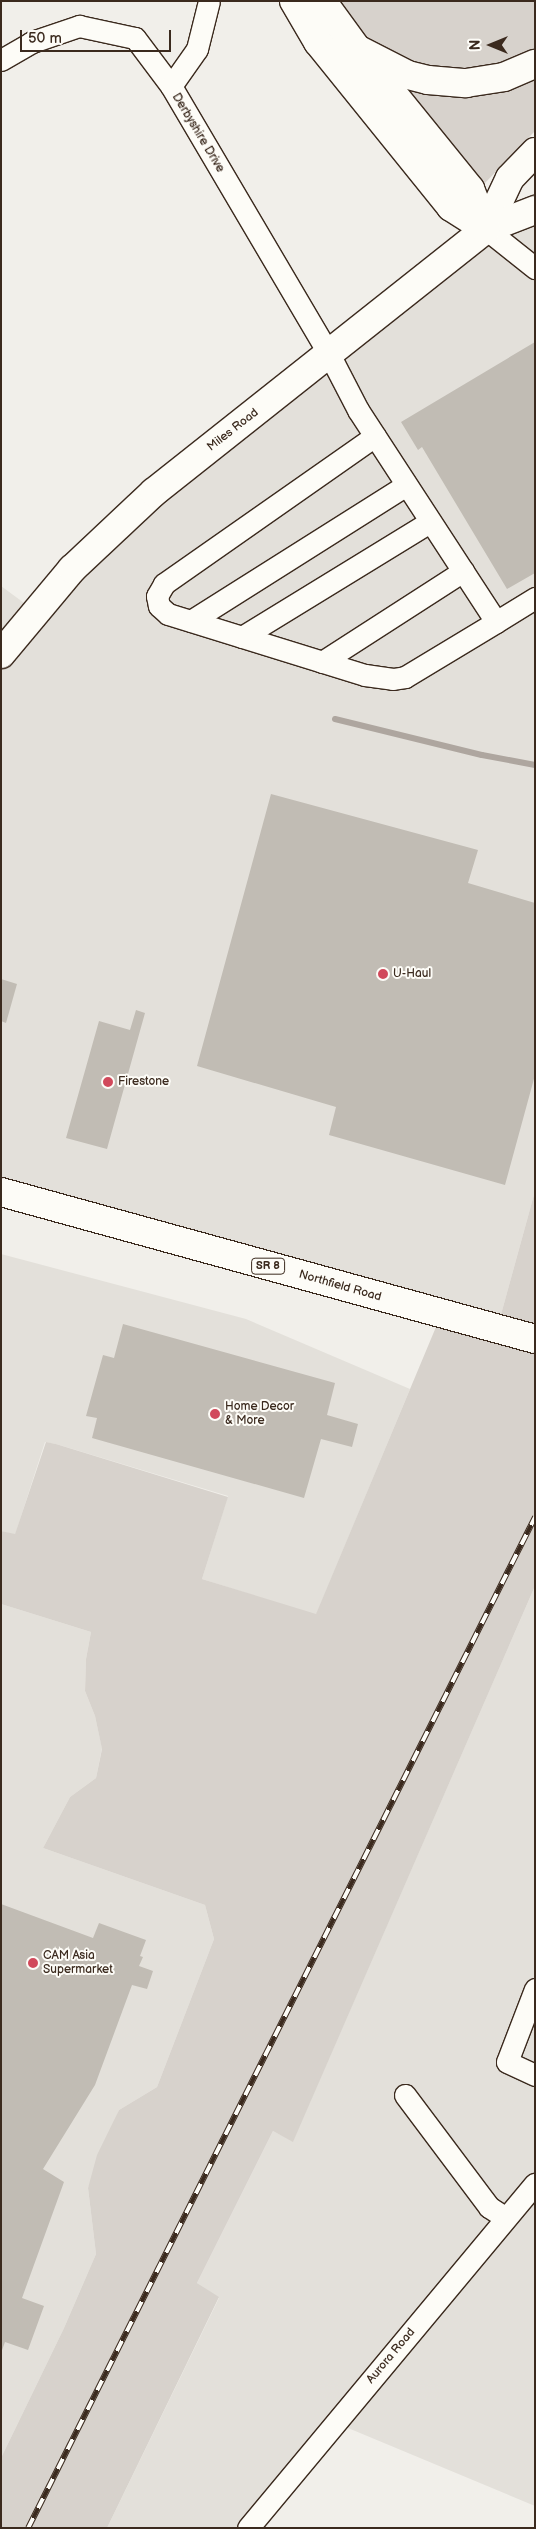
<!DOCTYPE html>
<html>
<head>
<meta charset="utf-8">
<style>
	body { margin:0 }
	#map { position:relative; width:536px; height:2529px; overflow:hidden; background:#f1efea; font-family:"Balsamiq Sans",sans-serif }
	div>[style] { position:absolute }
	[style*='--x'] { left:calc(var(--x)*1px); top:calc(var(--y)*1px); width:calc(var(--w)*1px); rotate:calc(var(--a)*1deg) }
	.built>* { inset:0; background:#e3e0da }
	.green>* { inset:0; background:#d7d2cc }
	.stream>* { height:6px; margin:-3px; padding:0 3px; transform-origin:3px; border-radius:3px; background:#aea69f }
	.building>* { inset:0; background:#c1bcb4 }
	.roads { filter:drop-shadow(1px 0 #3b2a1e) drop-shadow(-1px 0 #3b2a1e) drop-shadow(0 1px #3b2a1e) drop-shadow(0 -1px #3b2a1e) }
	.minor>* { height:21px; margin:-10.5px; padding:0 10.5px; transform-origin:10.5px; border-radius:10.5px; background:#fdfcf7 }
	.major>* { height:28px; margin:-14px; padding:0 14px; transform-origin:14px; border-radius:14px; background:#fdfcf7 }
	.highway>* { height:28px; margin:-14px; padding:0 14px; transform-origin:14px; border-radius:14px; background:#fdfcf7 }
	.rail>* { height:5.5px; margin-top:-2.75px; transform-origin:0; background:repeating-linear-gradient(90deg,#fdfcf7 0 11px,#3b2a1e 0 22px); box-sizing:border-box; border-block:1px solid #3b2a1e }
	.dots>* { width:14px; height:14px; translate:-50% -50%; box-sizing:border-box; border:2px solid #fdfcf7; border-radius:50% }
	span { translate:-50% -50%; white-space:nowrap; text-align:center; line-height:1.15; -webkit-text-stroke:4px #fdfcf7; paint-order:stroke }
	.shield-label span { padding:1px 4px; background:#fdfcf7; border:1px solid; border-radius:4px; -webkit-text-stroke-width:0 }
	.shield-label { font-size:11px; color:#3b2a1e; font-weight:700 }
	.street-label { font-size:12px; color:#3b2a1e }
	.poi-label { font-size:12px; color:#3b2a1e }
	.left { translate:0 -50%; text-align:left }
	.frame { position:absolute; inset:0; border:2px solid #3b2a1e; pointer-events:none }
	.north { position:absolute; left:466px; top:20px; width:50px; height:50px; -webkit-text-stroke:4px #fdfcf7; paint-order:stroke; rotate:270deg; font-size:14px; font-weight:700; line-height:20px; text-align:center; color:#3b2a1e }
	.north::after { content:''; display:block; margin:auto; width:18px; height:22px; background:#3b2a1e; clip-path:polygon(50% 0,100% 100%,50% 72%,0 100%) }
	.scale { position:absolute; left:20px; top:30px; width:151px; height:22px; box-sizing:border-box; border:2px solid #3b2a1e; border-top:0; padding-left:6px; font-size:15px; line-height:18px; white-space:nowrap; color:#3b2a1e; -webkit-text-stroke:4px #fdfcf7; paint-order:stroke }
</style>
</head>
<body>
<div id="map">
	<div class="built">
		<div style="clip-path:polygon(535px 210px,535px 1191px,497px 1329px,1px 1192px,1px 586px,35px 611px,129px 513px)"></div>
		<div style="clip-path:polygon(1px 1254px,246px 1319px,410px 1389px,316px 1615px,202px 1579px,228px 1496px,56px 1444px,45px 1442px,15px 1535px,1px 1531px)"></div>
		<div style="clip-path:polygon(535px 1586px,535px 2506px,336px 2423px,248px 2528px,107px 2528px,219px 2298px,197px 2283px,273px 2131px,293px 2141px)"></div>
		<div style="clip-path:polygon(1px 1604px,91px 1632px,86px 1659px,85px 1691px,95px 1716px,102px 1748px,96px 1778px,70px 1797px,43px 1848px,205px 1905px,214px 1939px,157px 2087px,119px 2110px,88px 2188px,96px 2254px,64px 2328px,1px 2458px)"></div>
	</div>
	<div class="green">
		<div style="clip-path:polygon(337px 1px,535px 1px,535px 52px,503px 64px,465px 73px,427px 70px,369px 42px)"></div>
		<div style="clip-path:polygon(535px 75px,535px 131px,484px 184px,471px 172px,398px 86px)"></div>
		<div style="clip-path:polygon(535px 1191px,535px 1586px,293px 2142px,273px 2131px,197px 2283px,219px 2297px,107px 2528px,1px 2528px,1px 2458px,64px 2328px,96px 2254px,88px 2188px,97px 2155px,119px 2110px,157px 2087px,214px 1939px,205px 1905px,43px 1848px,70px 1797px,96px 1778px,102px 1749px,95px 1716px,85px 1691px,86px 1659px,91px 1632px,1px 1604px,1px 1531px,15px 1534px,46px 1442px,56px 1444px,228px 1497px,202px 1579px,316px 1614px,441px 1315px,497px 1329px)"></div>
	</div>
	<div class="stream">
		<div style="--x:335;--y:719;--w:151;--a:13.8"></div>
		<div style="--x:482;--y:755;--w:54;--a:10.7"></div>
	</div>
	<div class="building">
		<div style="clip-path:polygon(535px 342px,535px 573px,507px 589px,422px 447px,418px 450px,401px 422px)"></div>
		<div style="clip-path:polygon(271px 794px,478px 850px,468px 883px,535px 903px,535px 1075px,505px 1185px,329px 1135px,336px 1107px,197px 1066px)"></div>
		<div style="clip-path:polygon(1px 979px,17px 984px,6px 1023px,1px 1021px)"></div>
		<div style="clip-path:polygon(136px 1010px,145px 1013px,107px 1149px,66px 1138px,99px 1021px,130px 1030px)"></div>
		<div style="clip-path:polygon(123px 1324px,335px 1383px,327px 1415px,358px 1424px,352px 1447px,321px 1439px,304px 1498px,92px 1438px,97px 1418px,86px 1416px,103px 1355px,114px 1358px)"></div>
		<div style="clip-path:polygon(1px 1904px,93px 1938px,99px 1923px,146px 1940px,140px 1956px,143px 1957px,139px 1966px,153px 1971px,147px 1989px,132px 1985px,95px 2085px,43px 2169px,64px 2182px,22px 2298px,44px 2306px,28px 2350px,5px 2342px,1px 2353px)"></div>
	</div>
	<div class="roads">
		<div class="minor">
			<div style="--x:1;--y:60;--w:36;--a:-30"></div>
			<div style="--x:32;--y:42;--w:50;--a:-18.8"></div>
			<div style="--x:79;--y:26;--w:57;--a:12.1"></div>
			<div style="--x:135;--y:38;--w:60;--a:53.1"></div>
			<div style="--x:171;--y:86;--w:311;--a:59.5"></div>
			<div style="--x:329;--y:354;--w:63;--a:62.6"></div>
			<div style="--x:358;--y:410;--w:253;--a:56.9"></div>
			<div style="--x:496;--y:622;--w:46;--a:-31.6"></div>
			<div style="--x:171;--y:86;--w:45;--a:-54.9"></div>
			<div style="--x:197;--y:49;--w:49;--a:-76"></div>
			<div style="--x:486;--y:229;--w:63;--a:38.5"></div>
			<div style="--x:375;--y:436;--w:258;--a:145"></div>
			<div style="--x:164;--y:584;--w:14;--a:120"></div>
			<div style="--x:157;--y:596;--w:10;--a:79"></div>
			<div style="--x:159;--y:606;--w:12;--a:42"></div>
			<div style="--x:168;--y:614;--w:206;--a:17.2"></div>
			<div style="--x:365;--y:675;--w:28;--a:8"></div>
			<div style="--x:393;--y:679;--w:12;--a:-9"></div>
			<div style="--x:405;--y:677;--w:106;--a:-31.1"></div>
			<div style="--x:191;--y:621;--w:254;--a:-32.3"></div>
			<div style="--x:242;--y:637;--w:220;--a:-31.5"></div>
			<div style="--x:322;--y:662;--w:168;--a:-32.8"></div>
			<div style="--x:535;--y:1989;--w:78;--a:111"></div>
			<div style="--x:507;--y:2062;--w:31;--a:25"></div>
			<div style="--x:405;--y:2095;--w:140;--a:53.1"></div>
			<div style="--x:489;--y:2207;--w:20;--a:33"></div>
			<div style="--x:248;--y:2528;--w:448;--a:-50.2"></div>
		</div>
		<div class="major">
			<div style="--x:486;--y:229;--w:56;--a:-64.8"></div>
			<div style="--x:510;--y:178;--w:36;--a:-46"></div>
			<div style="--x:1;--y:654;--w:111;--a:-50.1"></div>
			<div style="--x:72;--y:569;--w:112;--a:-43.2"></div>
			<div style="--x:154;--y:492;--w:424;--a:-38.4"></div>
			<div style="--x:486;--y:229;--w:53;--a:-21.2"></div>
			<div style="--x:1;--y:1192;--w:554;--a:15.39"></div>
		</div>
		<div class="highway">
			<div style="--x:294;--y:1;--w:48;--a:59.7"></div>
			<div style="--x:318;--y:42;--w:212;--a:51.1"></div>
			<div style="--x:451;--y:207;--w:41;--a:32.2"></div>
			<div style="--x:322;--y:1;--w:59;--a:53.9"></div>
			<div style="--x:357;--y:49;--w:57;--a:27"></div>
			<div style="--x:408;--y:75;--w:21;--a:14"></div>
			<div style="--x:428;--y:80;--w:38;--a:5"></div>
			<div style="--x:466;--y:83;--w:38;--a:-9"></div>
			<div style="--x:504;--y:77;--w:34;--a:-23"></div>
			<div style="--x:364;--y:58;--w:169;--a:51"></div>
			<div style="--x:470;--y:189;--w:43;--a:68.2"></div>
		</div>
	</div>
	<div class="rail">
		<div style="--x:28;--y:2528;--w:1131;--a:-63.37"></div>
	</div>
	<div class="dots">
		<div style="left:383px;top:974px;background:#d1495b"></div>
		<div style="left:108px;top:1082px;background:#d1495b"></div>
		<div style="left:215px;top:1414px;background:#d1495b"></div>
		<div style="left:33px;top:1963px;background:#d1495b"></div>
	</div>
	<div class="shield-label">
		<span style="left:268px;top:1266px">SR 8</span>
	</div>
	<div class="street-label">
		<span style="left:198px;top:133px;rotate:59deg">Derbyshire Drive</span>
		<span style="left:233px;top:430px;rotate:-38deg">Miles Road</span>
		<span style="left:340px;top:1286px;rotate:16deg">Northfield Road</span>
		<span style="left:391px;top:2356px;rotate:-50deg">Aurora Road</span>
	</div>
	<div class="poi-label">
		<span class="left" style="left:393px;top:974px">U-Haul</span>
		<span class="left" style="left:118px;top:1082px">Firestone</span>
		<span class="left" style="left:225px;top:1414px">Home Decor<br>&amp; More</span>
		<span class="left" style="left:43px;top:1963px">CAM Asia<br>Supermarket</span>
	</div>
	<div class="frame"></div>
	<div class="north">N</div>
	<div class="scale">50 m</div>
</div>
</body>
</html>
